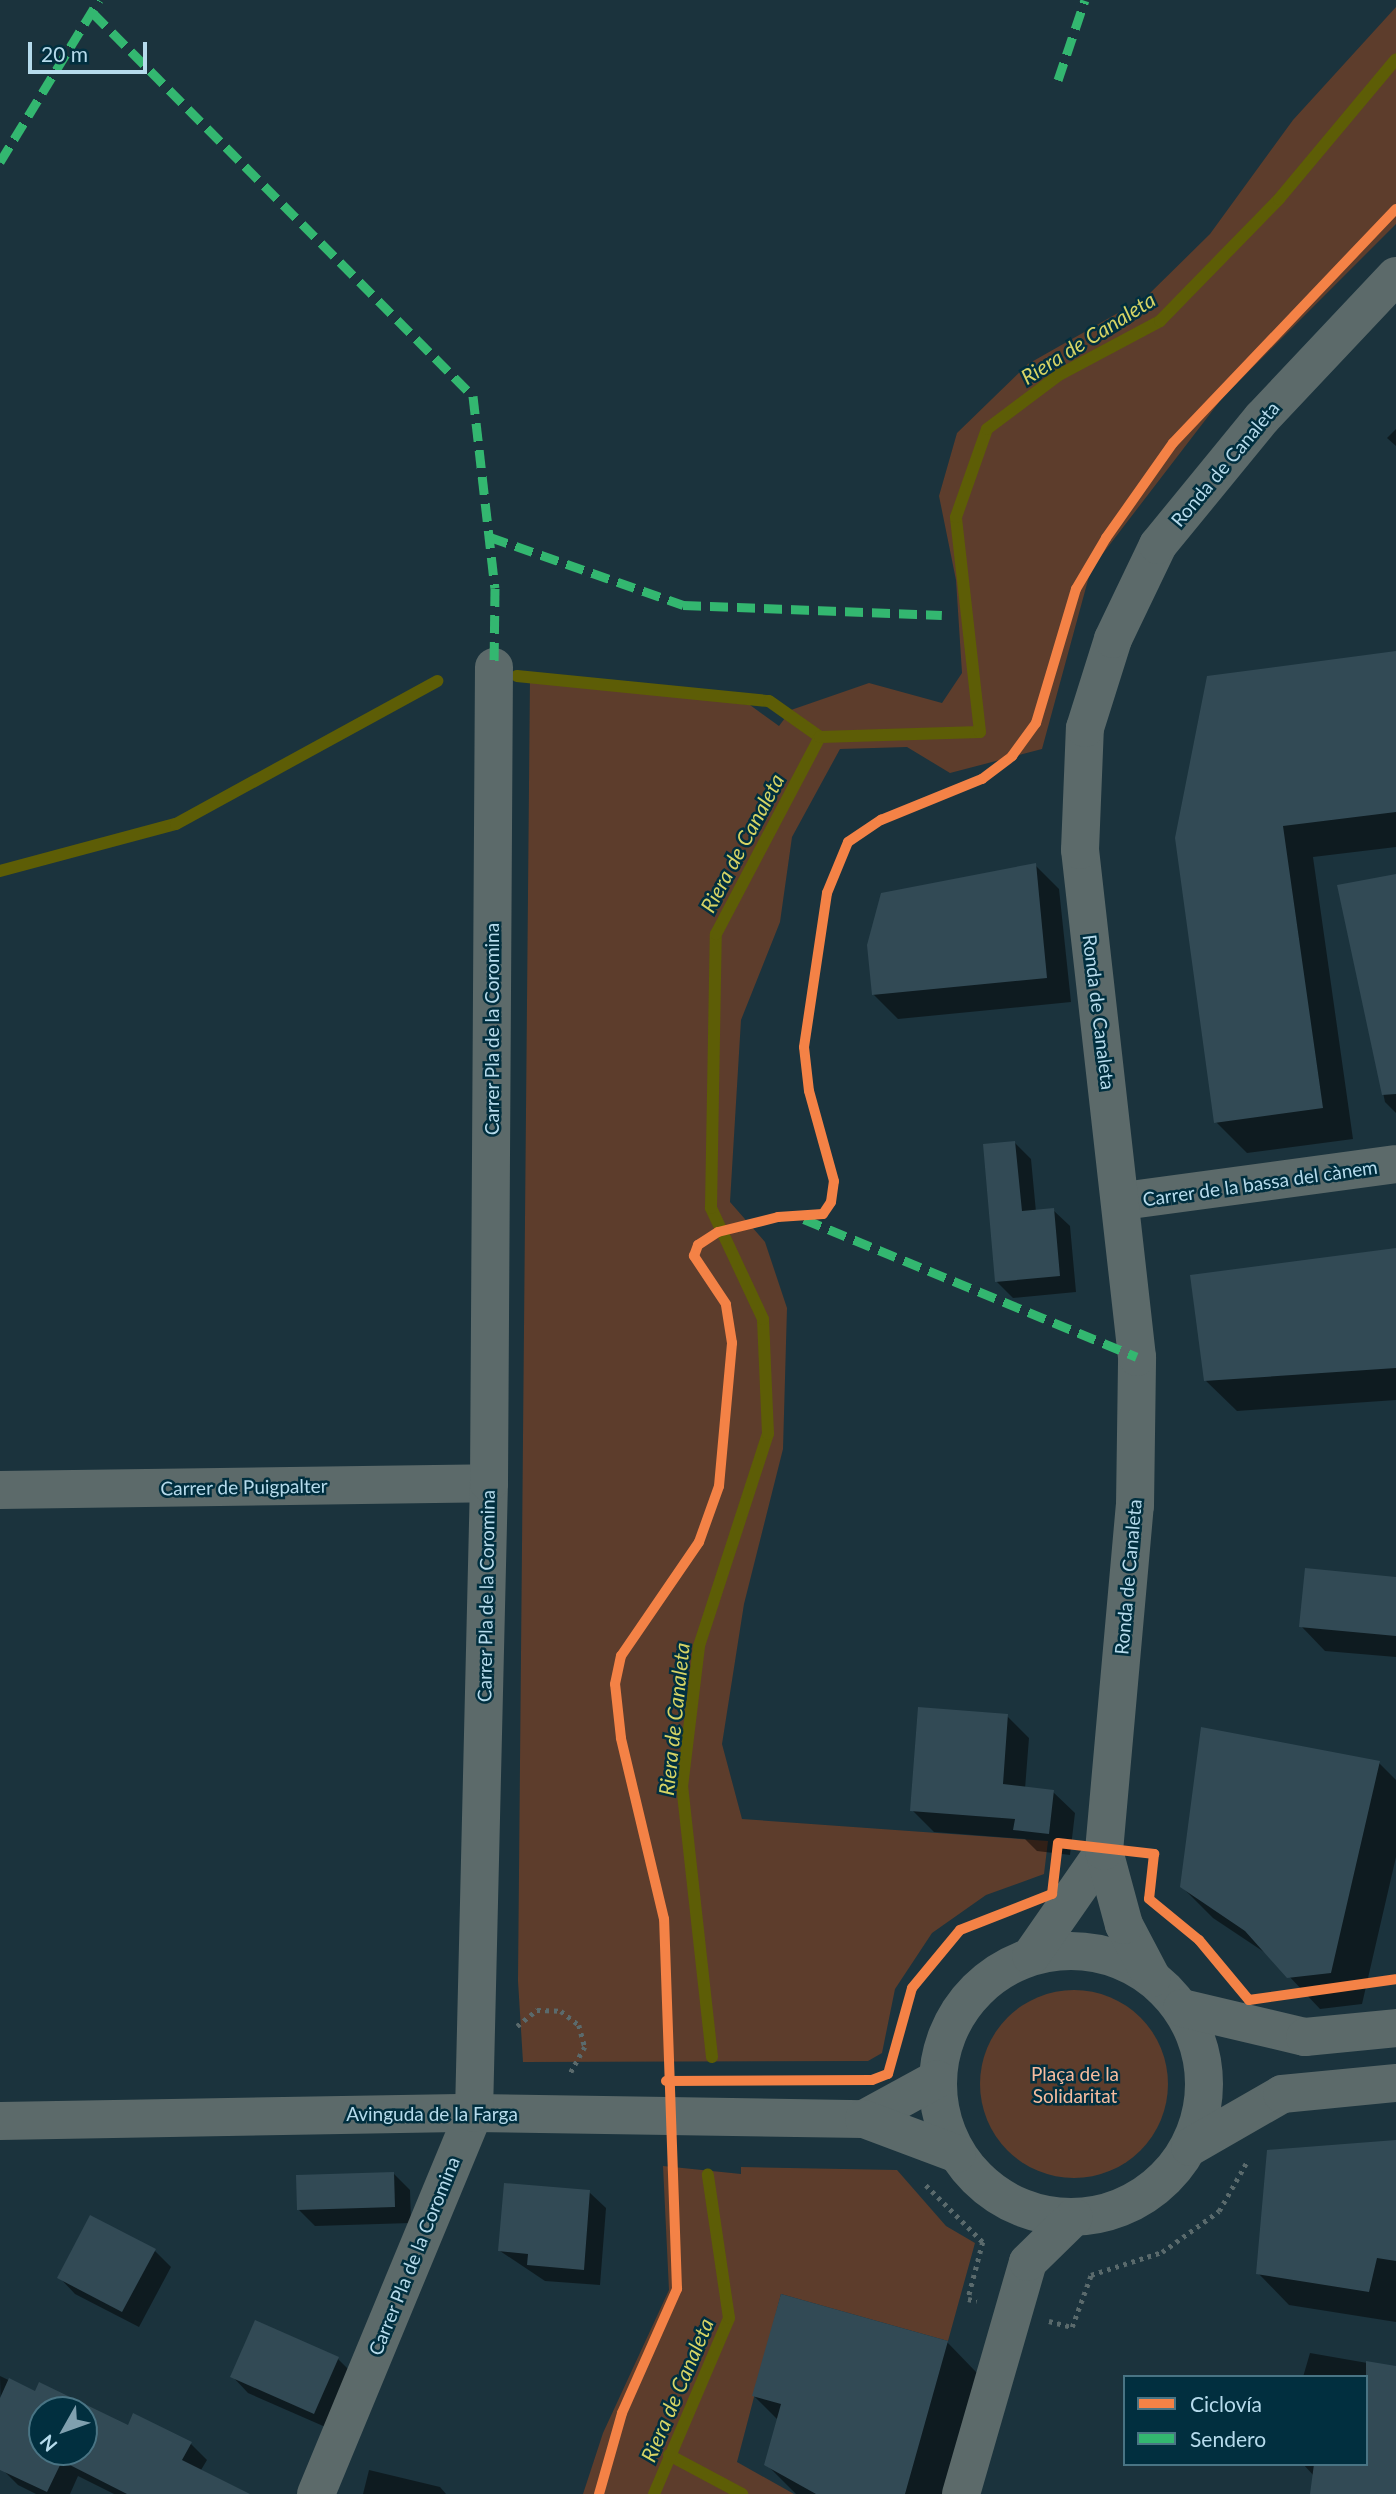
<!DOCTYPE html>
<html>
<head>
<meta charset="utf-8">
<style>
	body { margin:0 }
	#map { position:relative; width:1396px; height:2494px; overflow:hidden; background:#1b333d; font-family:Lato,sans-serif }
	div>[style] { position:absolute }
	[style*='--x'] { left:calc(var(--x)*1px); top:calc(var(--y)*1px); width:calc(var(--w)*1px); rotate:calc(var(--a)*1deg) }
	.green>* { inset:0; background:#5d3d2c }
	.round { border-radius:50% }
	.shadow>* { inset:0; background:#0007 }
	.stream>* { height:12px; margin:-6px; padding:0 6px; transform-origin:6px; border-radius:6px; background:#5d5d06 }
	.building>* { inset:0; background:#324a55 }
	.path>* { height:4.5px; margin-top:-2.25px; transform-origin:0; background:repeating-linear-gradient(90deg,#5a6a6c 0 3.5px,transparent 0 8.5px) }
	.minor>* { height:38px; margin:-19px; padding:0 19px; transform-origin:19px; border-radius:19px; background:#5c6a6a }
	.minor>.ring { margin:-19px; padding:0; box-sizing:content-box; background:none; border:38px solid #5c6a6a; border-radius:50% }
	.quiet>* { height:9px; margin-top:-4.5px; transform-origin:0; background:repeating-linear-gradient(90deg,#33b770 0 18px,transparent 0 27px) }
	.cycleway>* { height:10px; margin:-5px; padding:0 5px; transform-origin:5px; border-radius:5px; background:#f48246 }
	span { translate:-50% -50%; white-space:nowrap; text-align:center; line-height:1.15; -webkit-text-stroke:5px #012f3f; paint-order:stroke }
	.street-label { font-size:19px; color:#b6dbec }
	.park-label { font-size:19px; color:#f7bc9e }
	.water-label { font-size:21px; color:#d6d465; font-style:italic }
	.legend { position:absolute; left:1123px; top:2375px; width:245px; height:91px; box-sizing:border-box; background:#012f3f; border:2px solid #497484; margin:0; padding:9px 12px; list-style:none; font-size:21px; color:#b6dbec }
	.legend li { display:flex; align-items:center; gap:14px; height:35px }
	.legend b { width:35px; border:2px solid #497484 }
	.north { position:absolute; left:28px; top:2396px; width:70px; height:70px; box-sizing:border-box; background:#012f3f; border:2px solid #497484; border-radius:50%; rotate:230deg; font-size:19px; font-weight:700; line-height:28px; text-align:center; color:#b6dbec }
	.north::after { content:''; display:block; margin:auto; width:24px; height:32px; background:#80a0af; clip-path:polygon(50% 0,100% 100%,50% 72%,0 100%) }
	.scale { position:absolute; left:28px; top:42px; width:119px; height:32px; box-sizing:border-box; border:4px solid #b6dbec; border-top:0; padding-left:9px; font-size:21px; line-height:24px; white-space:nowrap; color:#b6dbec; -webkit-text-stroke:5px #012f3f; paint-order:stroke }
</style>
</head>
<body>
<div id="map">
	<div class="green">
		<div style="clip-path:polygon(1396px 7px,1396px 224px,1223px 397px,1091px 569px,1042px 749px,950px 773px,907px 747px,840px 749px,792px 837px,780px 922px,741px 1020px,730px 1202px,765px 1242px,787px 1308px,783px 1449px,744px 1604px,722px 1744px,742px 1819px,1048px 1841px,1044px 1874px,986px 1895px,932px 1933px,895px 1989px,882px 2053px,868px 2061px,523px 2062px,518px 1981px,530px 676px,750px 705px,779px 726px,791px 710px,869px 683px,942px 703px,962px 673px,956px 580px,939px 496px,957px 433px,1028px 364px,1146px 297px,1210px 234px,1293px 120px)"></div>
		<div class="round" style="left:980px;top:1990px;width:188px;height:188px"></div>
		<div style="clip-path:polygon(663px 2166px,741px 2174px,741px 2167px,897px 2170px,946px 2226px,975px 2243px,948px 2341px,781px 2294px,737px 2462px,794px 2494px,583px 2494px,603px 2433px,669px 2290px)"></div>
	</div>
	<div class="shadow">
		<div style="clip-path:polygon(1396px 429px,1396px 446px,1387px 438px)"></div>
		<div style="clip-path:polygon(1396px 653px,1396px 847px,1313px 857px,1353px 1139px,1247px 1153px,1216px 1122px,1177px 838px)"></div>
		<div style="clip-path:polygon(1035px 865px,1059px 889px,1071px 1002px,898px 1019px,873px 994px)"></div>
		<div style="clip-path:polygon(1396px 921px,1396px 1113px,1385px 1102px,1348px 927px)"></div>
		<div style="clip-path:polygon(1015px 1143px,1031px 1159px,1036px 1212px,1053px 1210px,1070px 1226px,1076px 1292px,1013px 1298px,997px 1282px)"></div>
		<div style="clip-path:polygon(1396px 1250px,1396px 1400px,1237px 1411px,1205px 1380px)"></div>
		<div style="clip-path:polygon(1396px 1579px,1396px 1657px,1325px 1651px,1301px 1626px)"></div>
		<div style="clip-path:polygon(1007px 1716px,1029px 1738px,1025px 1789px,1053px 1792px,1075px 1813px,1070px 1855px,1037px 1851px,1025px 1839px,934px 1832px,912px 1810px)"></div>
		<div style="clip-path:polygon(1379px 1763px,1396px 1780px,1396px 1857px,1362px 2004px,1320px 2009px,1270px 1956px,1213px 1918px,1181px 1886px)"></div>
		<div style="clip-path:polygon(1396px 2141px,1396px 2322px,1289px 2305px,1258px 2273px)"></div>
		<div style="clip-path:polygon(394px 2174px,410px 2190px,411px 2223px,315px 2226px,298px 2209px)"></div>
		<div style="clip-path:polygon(589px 2192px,606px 2208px,600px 2285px,545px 2281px,500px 2251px)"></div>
		<div style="clip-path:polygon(155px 2251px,171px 2267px,139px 2327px,75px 2294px,59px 2277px)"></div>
		<div style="clip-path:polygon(947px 2342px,978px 2374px,944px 2494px,796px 2494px,766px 2464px,778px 2420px,754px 2396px)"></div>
		<div style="clip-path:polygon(1310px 2353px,1396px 2368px,1396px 2494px,1312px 2494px,1314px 2476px,1303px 2464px,1366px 2464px,1366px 2377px,1303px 2377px)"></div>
		<div style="clip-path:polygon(338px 2359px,354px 2375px,330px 2429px,248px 2393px,232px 2376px)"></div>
		<div style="clip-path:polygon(evenodd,0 2376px,36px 2393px,40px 2384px,128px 2427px,191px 2444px,207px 2460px,201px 2470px,246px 2494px,114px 2494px,78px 2476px,70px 2494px,36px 2494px,18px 2485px,2px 2469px,0 2376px,42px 2410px,84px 2410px,84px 2452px,42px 2452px,42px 2410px)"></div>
		<div style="clip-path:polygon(369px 2470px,440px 2487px,446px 2494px,363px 2494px)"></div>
	</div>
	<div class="stream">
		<div style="--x:517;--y:676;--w:253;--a:5.7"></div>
		<div style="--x:769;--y:701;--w:62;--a:35.2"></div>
		<div style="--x:0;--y:871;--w:182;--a:-15"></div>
		<div style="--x:176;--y:824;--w:298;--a:-28.7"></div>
		<div style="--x:712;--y:2057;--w:272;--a:-96.3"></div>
		<div style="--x:682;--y:1787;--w:142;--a:-83.1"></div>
		<div style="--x:699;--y:1646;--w:223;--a:-72"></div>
		<div style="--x:768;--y:1434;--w:115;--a:-92.5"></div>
		<div style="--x:763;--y:1319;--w:123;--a:-115.1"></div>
		<div style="--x:711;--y:1208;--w:274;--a:-89"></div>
		<div style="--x:716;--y:934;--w:223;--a:-62.2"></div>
		<div style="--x:820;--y:737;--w:160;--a:-1.8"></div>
		<div style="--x:980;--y:732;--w:216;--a:-96.4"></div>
		<div style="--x:956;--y:517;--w:93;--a:-70.6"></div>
		<div style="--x:987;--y:429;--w:90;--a:-36.9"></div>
		<div style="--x:1059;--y:375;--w:115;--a:-28.1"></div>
		<div style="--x:1160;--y:321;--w:170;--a:-45.7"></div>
		<div style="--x:1279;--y:199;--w:182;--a:-50.1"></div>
		<div style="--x:669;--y:2455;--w:83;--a:28.1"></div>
		<div style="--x:654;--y:2494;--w:191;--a:-66.9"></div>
		<div style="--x:729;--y:2318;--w:145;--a:-98.4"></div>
	</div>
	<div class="building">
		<div style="clip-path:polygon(1396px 651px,1396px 812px,1283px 826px,1323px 1108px,1214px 1123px,1175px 838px,1207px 676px)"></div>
		<div style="clip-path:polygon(1036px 863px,1047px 978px,872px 995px,867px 945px,881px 893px)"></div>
		<div style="clip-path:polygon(1396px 874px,1396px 1094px,1382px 1095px,1337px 885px)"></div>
		<div style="clip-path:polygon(1015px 1141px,1022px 1211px,1054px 1208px,1060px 1276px,995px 1282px,983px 1144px)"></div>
		<div style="clip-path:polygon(1396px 1248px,1396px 1368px,1204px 1381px,1190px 1275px)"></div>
		<div style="clip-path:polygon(1305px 1568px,1396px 1577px,1396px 1636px,1299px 1627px)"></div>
		<div style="clip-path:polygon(918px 1707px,1008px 1714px,1003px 1784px,1054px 1790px,1049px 1834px,1013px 1830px,1015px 1819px,910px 1811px)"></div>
		<div style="clip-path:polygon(1201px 1727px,1380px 1761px,1331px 1973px,1287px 1978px,1245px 1931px,1180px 1887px)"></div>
		<div style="clip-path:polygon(1396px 2140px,1396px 2261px,1377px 2258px,1369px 2292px,1256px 2274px,1267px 2150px)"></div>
		<div style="clip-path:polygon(394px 2172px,395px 2207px,297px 2210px,296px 2175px)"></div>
		<div style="clip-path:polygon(504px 2183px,590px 2190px,584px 2270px,527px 2265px,528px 2254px,498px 2251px)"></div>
		<div style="clip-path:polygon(90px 2215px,156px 2249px,122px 2312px,57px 2278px)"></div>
		<div style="clip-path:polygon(781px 2294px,948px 2341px,905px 2494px,816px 2494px,764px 2465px,781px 2404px,752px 2396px)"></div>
		<div style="clip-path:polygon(255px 2320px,339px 2357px,314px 2414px,230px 2377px)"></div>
		<div style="clip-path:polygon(1366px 2361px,1396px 2366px,1396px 2494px,1310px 2494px,1314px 2464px,1366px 2464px)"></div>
		<div style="clip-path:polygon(evenodd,9px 2378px,35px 2391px,39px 2382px,128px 2425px,133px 2413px,192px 2442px,182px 2460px,250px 2494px,127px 2494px,62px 2461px,47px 2492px,0 2470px,0 2398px,9px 2378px,42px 2410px,84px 2410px,84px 2452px,42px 2452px,42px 2410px)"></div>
	</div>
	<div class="path">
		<div style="--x:517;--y:2026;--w:26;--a:-39"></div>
		<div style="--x:537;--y:2010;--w:24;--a:2"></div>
		<div style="--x:561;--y:2011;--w:23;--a:38"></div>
		<div style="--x:579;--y:2025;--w:23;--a:75"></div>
		<div style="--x:585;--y:2047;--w:31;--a:119"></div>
		<div style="--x:926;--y:2185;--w:81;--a:45"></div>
		<div style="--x:983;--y:2242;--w:59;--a:104.7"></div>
		<div style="--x:968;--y:2299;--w:9;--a:13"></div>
		<div style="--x:1049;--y:2321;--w:24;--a:15"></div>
		<div style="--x:1072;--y:2327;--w:55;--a:-69.9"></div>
		<div style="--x:1091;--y:2275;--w:75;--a:-17.9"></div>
		<div style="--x:1162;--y:2252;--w:70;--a:-35.7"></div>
		<div style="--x:1219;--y:2211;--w:59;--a:-60.4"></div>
	</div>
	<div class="minor">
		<div style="--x:1123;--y:1201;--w:275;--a:-7.7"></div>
		<div style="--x:0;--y:1490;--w:489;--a:-0.8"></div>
		<div class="ring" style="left:938px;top:1951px;width:228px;height:228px"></div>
		<div style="--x:1031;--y:1956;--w:128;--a:-55.2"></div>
		<div style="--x:1152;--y:1978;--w:60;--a:-117.8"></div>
		<div style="--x:1124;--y:1925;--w:77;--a:-105.1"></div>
		<div style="--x:1104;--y:1851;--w:346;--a:-84.9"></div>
		<div style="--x:1135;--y:1506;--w:149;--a:-89.2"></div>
		<div style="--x:1137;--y:1357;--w:510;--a:-96.41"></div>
		<div style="--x:1080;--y:850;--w:122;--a:-87.7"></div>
		<div style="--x:1085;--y:728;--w:93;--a:-72.5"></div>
		<div style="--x:1113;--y:639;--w:104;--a:-64.4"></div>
		<div style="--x:1158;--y:545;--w:164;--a:-50.7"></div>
		<div style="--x:1262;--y:418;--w:195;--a:-46.7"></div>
		<div style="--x:1182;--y:2008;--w:126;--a:13.3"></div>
		<div style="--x:1305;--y:2037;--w:91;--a:-5.6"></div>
		<div style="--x:864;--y:2119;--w:83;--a:-28.7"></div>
		<div style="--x:0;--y:2121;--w:474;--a:-1"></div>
		<div style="--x:474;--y:2113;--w:390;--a:0.9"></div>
		<div style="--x:864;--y:2119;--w:99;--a:20.6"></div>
		<div style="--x:1190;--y:2147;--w:106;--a:-29.9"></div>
		<div style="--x:1282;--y:2094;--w:115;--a:-5.5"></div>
		<div style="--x:316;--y:2494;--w:412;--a:-67.5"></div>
		<div style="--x:474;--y:2113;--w:630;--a:-88.64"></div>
		<div style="--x:489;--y:1483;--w:816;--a:-89.65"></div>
		<div style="--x:961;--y:2494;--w:241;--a:-73.9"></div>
		<div style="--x:1028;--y:2262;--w:64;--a:-44.4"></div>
	</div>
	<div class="quiet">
		<div style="--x:93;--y:13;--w:540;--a:45.23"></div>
		<div style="--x:473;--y:396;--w:193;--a:83.5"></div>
		<div style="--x:495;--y:588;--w:79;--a:90.7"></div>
		<div style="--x:1058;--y:80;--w:84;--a:-71.4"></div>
		<div style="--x:0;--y:162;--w:190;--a:-58.6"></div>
		<div style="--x:490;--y:537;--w:205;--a:19.4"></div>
		<div style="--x:683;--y:605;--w:259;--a:2.2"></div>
		<div style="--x:804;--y:1219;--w:360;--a:22.5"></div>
	</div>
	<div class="cycleway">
		<div style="--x:666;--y:2081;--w:206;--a:-0.3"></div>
		<div style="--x:872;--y:2080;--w:17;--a:-21"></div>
		<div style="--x:888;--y:2074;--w:89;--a:-74.4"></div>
		<div style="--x:912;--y:1988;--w:75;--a:-50.4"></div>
		<div style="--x:960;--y:1930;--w:99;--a:-21.4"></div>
		<div style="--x:1052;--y:1894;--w:51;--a:-83.3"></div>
		<div style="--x:1058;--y:1843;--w:97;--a:6.5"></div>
		<div style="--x:1154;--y:1854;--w:45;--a:96.3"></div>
		<div style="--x:1149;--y:1899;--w:65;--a:39.4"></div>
		<div style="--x:1199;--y:1940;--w:78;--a:50.2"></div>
		<div style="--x:1249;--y:2000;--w:148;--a:-8.1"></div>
		<div style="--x:599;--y:2494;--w:84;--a:-74.1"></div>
		<div style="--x:622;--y:2413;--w:136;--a:-66.1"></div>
		<div style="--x:677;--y:2289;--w:370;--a:-92"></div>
		<div style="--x:664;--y:1919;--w:186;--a:-103.4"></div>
		<div style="--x:621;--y:1738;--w:54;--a:-96.3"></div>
		<div style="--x:615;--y:1684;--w:29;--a:-78"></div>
		<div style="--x:621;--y:1656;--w:138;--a:-55.6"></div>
		<div style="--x:699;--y:1542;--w:59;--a:-70.3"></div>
		<div style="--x:719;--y:1486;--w:144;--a:-84.8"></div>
		<div style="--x:732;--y:1343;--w:39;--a:-99"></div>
		<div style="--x:726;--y:1304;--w:58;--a:-123.7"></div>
		<div style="--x:694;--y:1256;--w:12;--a:-70"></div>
		<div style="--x:698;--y:1245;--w:24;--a:-33"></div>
		<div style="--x:718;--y:1232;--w:62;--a:-14"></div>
		<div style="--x:778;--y:1217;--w:45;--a:-3.8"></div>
		<div style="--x:823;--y:1214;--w:14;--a:-56"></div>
		<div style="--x:831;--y:1202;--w:21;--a:-82"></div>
		<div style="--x:834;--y:1181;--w:93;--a:-105.5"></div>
		<div style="--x:809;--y:1091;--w:44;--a:-96.5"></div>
		<div style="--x:804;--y:1047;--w:156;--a:-81.5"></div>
		<div style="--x:827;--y:893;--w:55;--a:-67.6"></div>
		<div style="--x:848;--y:842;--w:40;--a:-34"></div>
		<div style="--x:881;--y:820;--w:109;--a:-22.1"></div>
		<div style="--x:982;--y:779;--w:38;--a:-37"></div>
		<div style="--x:1012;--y:756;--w:41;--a:-54"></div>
		<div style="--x:1036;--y:723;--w:140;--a:-73.4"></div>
		<div style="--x:1076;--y:589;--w:59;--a:-59.5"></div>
		<div style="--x:1106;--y:538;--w:116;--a:-54.8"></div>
		<div style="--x:1173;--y:443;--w:323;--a:-46.4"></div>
	</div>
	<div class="street-label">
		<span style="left:1225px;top:464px;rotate:-50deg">Ronda de Canaleta</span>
		<span style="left:1099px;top:1012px;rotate:83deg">Ronda de Canaleta</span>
		<span style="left:492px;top:1029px;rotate:-90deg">Carrer Pla de la Coromina</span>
		<span style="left:1260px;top:1183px;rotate:-8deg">Carrer de la bassa del cànem</span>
		<span style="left:244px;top:1487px;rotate:-1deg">Carrer de Puigpalter</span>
		<span style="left:1128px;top:1577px;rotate:-85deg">Ronda de Canaleta</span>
		<span style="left:486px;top:1596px;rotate:-89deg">Carrer Pla de la Coromina</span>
		<span style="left:432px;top:2114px">Avinguda de la Farga</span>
		<span style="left:414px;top:2256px;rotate:-68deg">Carrer Pla de la Coromina</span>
	</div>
	<div class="park-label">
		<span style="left:1075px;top:2085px">Plaça de la<br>Solidaritat</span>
	</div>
	<div class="water-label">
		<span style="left:1088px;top:338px;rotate:-32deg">Riera de Canaleta</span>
		<span style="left:742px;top:843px;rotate:-62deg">Riera de Canaleta</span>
		<span style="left:674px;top:1719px;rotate:-84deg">Riera de Canaleta</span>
		<span style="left:677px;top:2390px;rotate:-67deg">Riera de Canaleta</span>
	</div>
	<ul class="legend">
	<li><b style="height:9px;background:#f48246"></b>Ciclovía</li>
	<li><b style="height:9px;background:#33b770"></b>Sendero</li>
	</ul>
	<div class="north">N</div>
	<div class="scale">20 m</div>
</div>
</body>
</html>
